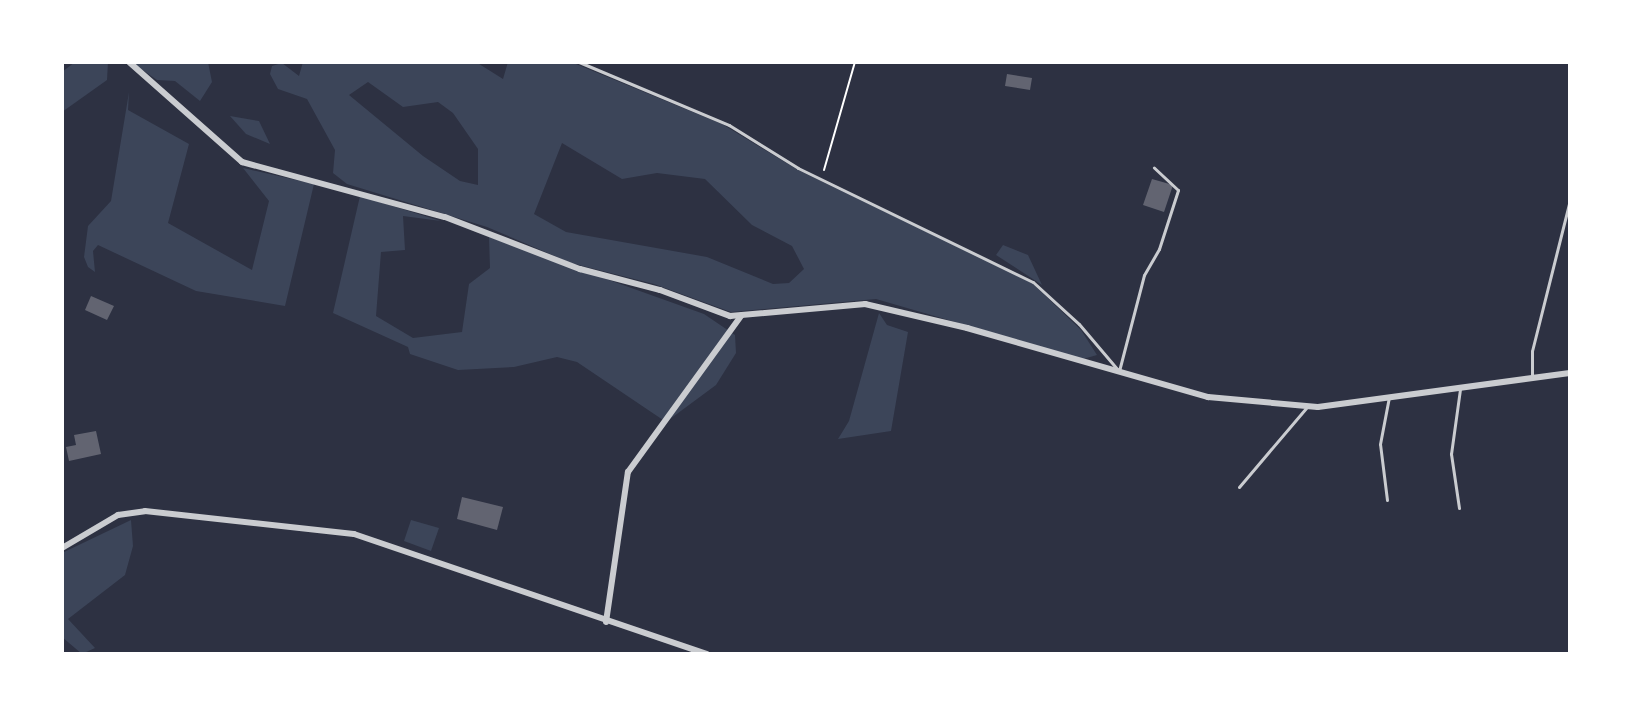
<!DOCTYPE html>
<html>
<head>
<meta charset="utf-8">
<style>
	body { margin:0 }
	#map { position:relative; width:1632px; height:716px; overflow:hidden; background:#2d3142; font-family:Inter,sans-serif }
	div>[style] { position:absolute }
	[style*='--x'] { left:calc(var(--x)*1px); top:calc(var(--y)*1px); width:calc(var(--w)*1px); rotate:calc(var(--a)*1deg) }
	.green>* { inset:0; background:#3c4559 }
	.building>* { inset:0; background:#626471 }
	.path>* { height:2px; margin:-1px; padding:0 1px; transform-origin:1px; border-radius:1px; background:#fff }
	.service>* { height:3px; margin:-1.5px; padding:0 1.5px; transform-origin:1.5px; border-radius:1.5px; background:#caccd0 }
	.minor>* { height:6px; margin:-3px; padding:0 3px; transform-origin:3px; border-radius:3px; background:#caccd0 }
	span { translate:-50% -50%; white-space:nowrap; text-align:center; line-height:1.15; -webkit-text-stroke:8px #fff; paint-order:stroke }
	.frame { position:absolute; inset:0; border:64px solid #fff; pointer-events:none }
</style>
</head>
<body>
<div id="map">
	<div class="green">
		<div style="clip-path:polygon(75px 62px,108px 62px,107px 80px,62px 112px,62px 72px)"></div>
		<div style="clip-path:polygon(131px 62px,208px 62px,212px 82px,200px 101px,175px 81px,157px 80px)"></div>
		<div style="clip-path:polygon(evenodd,303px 62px,476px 62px,503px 79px,508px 62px,571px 62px,722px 124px,798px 170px,1031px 282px,1081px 330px,1097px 355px,1083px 359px,876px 299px,731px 312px,654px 284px,571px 263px,487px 227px,347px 184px,333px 173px,335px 150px,307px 99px,278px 89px,270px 74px,272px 66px,282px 63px,299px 76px,303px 62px,368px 82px,403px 107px,438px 102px,453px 113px,478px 149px,478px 185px,460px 181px,423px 156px,349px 95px,368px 82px,303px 62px,562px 143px,622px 179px,657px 173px,705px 179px,752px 225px,792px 246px,804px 269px,789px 283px,773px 284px,707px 257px,566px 232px,534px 214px,562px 143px)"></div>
		<div style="clip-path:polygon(129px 92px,128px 110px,189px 144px,168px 223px,252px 270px,269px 201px,243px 168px,314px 184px,285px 306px,196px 291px,98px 245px,93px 251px,95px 272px,88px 267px,84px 257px,88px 226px,111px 201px)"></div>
		<div style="clip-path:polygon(230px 116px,259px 121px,270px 144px,246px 134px)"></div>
		<div style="clip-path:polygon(360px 196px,441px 221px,403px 216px,405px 250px,381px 252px,376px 316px,413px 338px,462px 332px,469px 284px,490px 268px,489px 237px,704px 314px,735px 335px,736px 353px,716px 385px,666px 422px,577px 362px,557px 357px,514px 367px,458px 370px,410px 354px,408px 347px,333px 313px)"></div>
		<div style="clip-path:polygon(1003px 245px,1028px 255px,1042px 285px,996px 255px)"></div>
		<div style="clip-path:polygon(879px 313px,887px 325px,908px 332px,891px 431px,838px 439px,849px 421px)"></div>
		<div style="clip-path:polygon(131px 520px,133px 546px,125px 575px,68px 619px,95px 648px,82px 654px,62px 637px,62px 553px)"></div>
		<div style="clip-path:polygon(411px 520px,439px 528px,431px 551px,404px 541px)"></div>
	</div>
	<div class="building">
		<div style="clip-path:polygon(1007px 74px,1032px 78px,1030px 90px,1005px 86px)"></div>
		<div style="clip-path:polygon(1152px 179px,1173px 185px,1164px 212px,1143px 205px)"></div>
		<div style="clip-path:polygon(91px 296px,114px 306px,107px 320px,85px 310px)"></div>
		<div style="clip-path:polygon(96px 431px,101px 454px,69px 461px,66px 447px,76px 445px,74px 435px)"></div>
		<div style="clip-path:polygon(462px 497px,503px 507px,497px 530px,457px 519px)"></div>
	</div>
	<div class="path">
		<div style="--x:824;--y:170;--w:112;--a:-74"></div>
	</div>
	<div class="service">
		<div style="--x:579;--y:62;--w:163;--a:22.8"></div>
		<div style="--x:729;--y:125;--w:81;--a:31.9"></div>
		<div style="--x:798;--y:168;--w:261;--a:25.9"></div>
		<div style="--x:1033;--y:282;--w:62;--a:42.4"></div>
		<div style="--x:1079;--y:324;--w:60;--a:49.7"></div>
		<div style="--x:1119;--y:371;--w:99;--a:-75.4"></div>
		<div style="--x:1144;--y:275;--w:30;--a:-60"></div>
		<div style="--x:1159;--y:249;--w:62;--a:-72.1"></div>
		<div style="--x:1178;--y:190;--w:33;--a:-137"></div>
		<div style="--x:1532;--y:377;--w:26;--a:-90"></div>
		<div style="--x:1532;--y:351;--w:156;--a:-75.9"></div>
		<div style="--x:1239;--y:487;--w:104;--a:-49.7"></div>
		<div style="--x:1387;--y:500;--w:56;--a:-97.1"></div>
		<div style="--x:1380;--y:444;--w:48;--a:-79.2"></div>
		<div style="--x:1459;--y:508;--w:55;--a:-98.4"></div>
		<div style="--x:1451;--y:454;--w:66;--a:-82.1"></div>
	</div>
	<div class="minor">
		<div style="--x:129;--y:62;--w:151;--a:41.5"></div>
		<div style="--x:242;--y:162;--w:210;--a:15.2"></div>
		<div style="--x:445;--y:217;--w:145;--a:21.1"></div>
		<div style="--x:580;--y:269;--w:83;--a:14.7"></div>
		<div style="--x:660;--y:290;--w:75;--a:20.4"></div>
		<div style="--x:730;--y:316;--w:136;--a:-5.1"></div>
		<div style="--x:865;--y:304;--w:105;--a:13.2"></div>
		<div style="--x:967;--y:328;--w:251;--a:16"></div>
		<div style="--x:1208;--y:397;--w:110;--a:5.2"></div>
		<div style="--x:1318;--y:407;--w:254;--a:-7.7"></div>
		<div style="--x:62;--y:548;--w:65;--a:-30.5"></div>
		<div style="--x:118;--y:515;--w:27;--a:-8"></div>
		<div style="--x:145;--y:511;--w:210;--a:6.3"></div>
		<div style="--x:354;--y:534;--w:373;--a:18.8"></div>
		<div style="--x:606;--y:622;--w:152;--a:-81.7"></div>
		<div style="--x:628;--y:472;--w:193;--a:-54.1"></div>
	</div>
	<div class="frame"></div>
</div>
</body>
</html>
